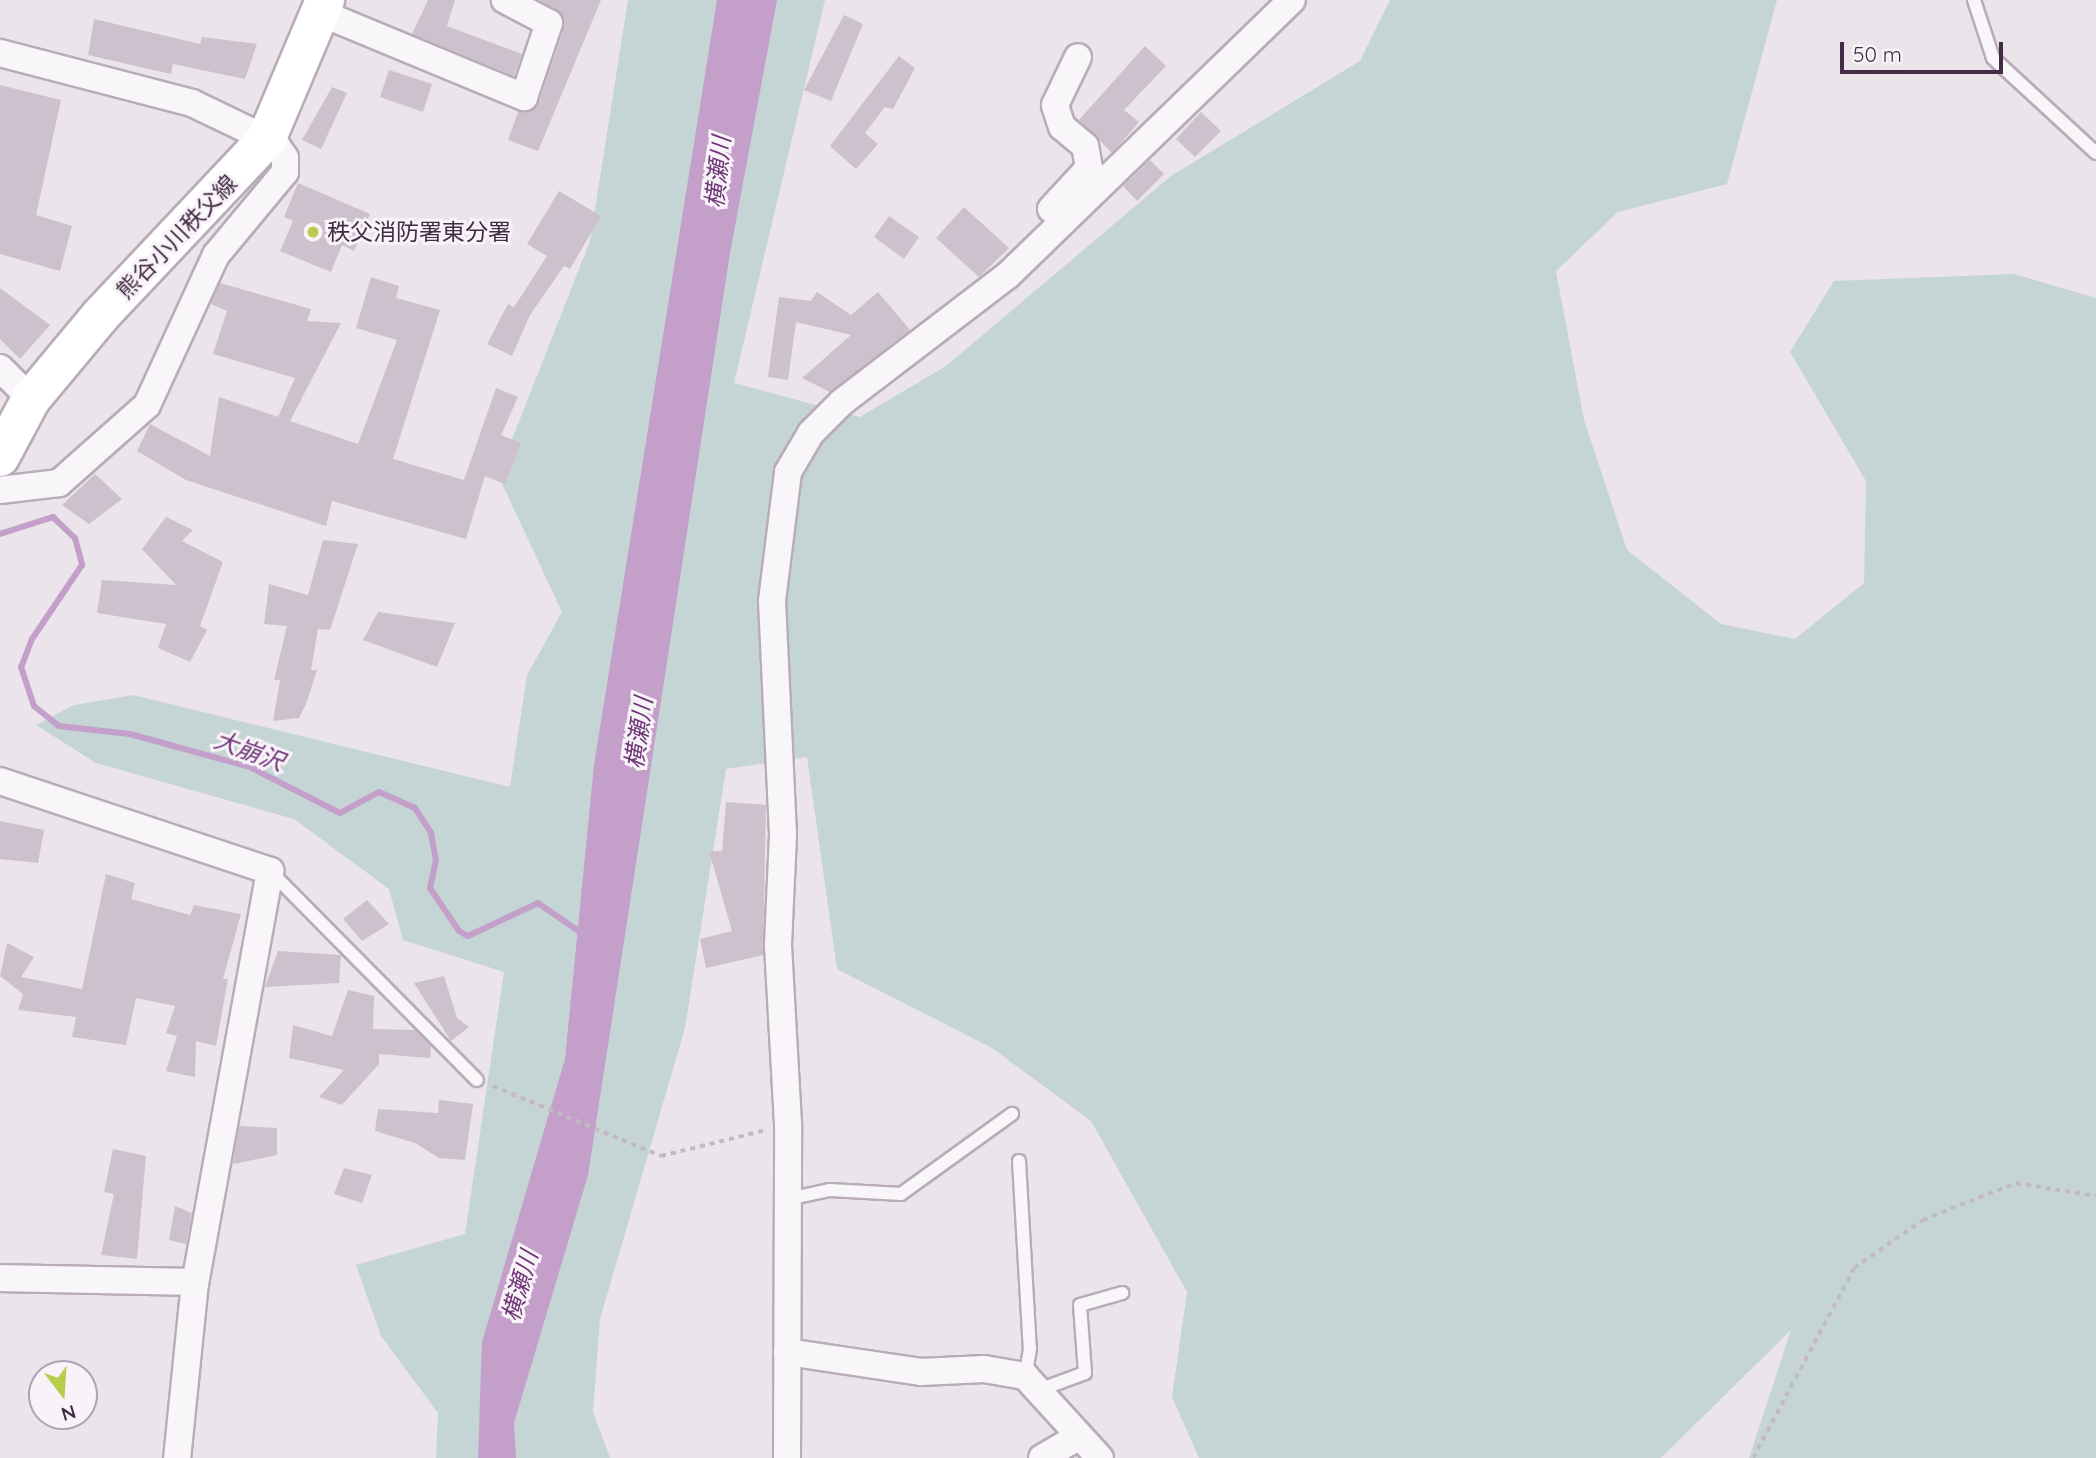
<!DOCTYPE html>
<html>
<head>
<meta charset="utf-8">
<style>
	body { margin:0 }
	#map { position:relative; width:2096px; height:1458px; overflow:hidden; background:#ebe4eb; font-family:Quicksand,"Noto Sans JP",sans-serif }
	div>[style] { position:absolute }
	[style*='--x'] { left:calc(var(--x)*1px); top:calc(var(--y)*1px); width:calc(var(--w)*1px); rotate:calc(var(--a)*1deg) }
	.green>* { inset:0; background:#c5d4d5 }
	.water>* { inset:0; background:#c39fca }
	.stream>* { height:6px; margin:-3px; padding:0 3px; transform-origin:3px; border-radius:3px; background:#c39fca }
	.building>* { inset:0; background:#cdc1ce }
	.path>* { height:3.5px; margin-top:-1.75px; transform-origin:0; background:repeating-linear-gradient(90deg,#c2b9c3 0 5px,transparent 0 10px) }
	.roads { filter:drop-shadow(2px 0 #b8acb9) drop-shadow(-2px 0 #b8acb9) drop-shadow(0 2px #b8acb9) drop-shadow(0 -2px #b8acb9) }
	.lane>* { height:12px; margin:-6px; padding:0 6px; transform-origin:6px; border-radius:6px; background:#f9f6f9 }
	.street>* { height:26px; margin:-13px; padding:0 13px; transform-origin:13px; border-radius:13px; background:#f9f6f9 }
	.primary>* { height:38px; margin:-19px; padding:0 19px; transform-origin:19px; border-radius:19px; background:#fff }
	.dots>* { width:19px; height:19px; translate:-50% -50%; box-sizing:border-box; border:4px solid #f8f3f8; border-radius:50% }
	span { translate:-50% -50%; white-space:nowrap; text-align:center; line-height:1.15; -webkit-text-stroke:6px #f8f3f8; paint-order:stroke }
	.poi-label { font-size:23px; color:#422b44 }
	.left { translate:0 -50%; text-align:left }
	.street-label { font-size:23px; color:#422b44 }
	.water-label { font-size:24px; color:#6f3577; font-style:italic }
	.north { position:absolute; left:28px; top:1360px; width:70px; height:70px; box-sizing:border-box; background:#f8f3f8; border:2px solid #afa3b0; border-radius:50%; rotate:163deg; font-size:19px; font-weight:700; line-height:28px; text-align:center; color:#422b44 }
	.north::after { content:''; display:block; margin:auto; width:24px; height:32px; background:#b8cd4c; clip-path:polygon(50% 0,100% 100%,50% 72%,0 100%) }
	.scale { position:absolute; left:1840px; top:42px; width:163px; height:32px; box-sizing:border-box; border:4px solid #422b44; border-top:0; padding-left:9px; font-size:21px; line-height:24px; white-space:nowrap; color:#422b44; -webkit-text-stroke:5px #f8f3f8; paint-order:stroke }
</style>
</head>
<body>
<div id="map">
	<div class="green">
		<div style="clip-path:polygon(628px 0,825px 0,734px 383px,860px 417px,946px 366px,1171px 176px,1360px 61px,1390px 0,1777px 0,1727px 184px,1618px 212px,1556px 271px,1584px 420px,1627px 550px,1721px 624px,1795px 639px,1864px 583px,1866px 481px,1790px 352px,1834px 281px,2014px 274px,2096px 298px,2096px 1458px,1749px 1458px,1791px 1330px,1661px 1458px,1199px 1458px,1172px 1397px,1187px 1292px,1091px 1121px,992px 1048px,837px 969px,807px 757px,726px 769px,685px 1028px,600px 1319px,593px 1412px,610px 1458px,436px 1458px,438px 1413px,381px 1336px,356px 1265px,465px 1234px,504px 972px,403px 940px,389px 889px,294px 819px,96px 763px,36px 725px,74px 705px,133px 695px,510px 787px,527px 675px,562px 612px,498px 475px,590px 241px)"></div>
	</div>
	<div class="water">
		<div style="clip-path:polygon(717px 0,777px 0,730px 253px,588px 1175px,514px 1423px,516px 1458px,478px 1458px,482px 1342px,565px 1059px,594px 765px)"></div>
	</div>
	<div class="stream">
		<div style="--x:0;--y:534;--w:56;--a:-17.8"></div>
		<div style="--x:53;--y:517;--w:30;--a:44"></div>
		<div style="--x:75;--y:538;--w:28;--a:75"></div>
		<div style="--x:82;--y:565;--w:89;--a:124"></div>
		<div style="--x:32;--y:639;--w:30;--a:111"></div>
		<div style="--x:21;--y:667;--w:41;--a:71.6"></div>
		<div style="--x:34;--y:706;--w:32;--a:39"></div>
		<div style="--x:59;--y:726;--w:71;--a:6.4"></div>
		<div style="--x:130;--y:734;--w:124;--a:15.4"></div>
		<div style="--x:250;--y:767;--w:101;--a:27.1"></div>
		<div style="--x:340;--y:813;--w:44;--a:-28.3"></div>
		<div style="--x:379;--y:792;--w:39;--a:24"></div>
		<div style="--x:415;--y:808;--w:30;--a:57"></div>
		<div style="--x:431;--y:833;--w:27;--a:80"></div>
		<div style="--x:436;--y:860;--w:29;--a:102"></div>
		<div style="--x:430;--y:888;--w:52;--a:56"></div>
		<div style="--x:459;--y:931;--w:10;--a:29"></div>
		<div style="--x:468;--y:936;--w:77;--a:-25.2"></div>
		<div style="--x:538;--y:903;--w:55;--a:34.6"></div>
	</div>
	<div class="building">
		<div style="clip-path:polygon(428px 0,455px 0,447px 26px,522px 54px,514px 76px,412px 34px)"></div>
		<div style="clip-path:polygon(539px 0,601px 0,538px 151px,508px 140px,518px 112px,539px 102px,564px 28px,561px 13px)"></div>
		<div style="clip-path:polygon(844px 15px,863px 24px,831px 101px,804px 90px)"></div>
		<div style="clip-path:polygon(94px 19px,200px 44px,202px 37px,257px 44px,245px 79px,173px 64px,171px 74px,88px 55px)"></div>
		<div style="clip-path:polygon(1145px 46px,1166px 66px,1124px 110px,1139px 122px,1112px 153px,1079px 120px)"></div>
		<div style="clip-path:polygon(899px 56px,915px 68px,893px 109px,885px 107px,865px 133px,878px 144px,856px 169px,830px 146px)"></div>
		<div style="clip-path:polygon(389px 70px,432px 84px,423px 112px,380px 97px)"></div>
		<div style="clip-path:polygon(0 85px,61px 100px,36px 215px,72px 226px,60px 271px,0 254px)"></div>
		<div style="clip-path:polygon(332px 87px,347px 93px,321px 149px,302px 140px)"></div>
		<div style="clip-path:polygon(1201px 112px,1221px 131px,1195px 157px,1176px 139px)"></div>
		<div style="clip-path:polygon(1150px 160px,1164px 174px,1137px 201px,1123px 186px)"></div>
		<div style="clip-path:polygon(298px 183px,370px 214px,354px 251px,342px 245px,331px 272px,280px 251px,293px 221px,284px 217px)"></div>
		<div style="clip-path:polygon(559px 191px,601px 216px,570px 269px,564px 266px,530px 315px,512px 356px,487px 344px,508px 304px,514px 307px,547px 256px,527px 244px)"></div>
		<div style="clip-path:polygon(964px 207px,1009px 248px,979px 277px,936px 238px)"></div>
		<div style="clip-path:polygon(889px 216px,919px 237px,904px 259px,874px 237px)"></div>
		<div style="clip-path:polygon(371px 277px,399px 286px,396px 298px,440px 310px,393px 459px,464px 480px,496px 388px,518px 397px,501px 435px,521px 443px,505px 484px,485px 476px,466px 539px,332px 501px,326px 526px,186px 480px,137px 451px,150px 424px,210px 456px,219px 397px,278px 417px,295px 378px,213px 354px,227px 311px,211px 304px,220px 283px,311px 309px,307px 321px,341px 323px,290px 421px,358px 444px,397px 340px,356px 328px)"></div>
		<div style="clip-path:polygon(0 288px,50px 325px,20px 359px,0 339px)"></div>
		<div style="clip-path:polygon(817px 292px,851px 315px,878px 292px,910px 330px,830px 392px,802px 378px,851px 335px,796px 322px,788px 380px,768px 377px,779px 297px,811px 301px)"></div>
		<div style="clip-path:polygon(95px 474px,122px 499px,89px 524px,62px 505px)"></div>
		<div style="clip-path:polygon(166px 517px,193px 530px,182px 541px,223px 562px,200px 626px,207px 630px,190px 662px,158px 648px,166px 624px,97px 613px,102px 580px,176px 585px,142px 549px)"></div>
		<div style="clip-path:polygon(323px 540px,358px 544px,330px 630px,318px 629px,311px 670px,317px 670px,306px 704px,299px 718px,273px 721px,280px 680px,274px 680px,287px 626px,264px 624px,269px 584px,308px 595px)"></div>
		<div style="clip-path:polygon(378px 612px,455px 623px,437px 667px,363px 640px)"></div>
		<div style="clip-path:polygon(726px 802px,766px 805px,763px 955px,706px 968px,700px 939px,732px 931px,709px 851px,722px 851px)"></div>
		<div style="clip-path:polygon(0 821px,44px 830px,38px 863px,0 859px)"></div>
		<div style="clip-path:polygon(106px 874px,135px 883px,131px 899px,190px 915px,194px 905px,241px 914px,223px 979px,228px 979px,216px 1046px,196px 1041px,195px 1077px,166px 1071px,177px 1036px,166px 1033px,175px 1006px,136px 998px,126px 1045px,72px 1037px,76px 1017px,18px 1010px,23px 994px,0 976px,7px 943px,34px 957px,21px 977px,82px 989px)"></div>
		<div style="clip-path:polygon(367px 900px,389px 924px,362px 941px,343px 919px)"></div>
		<div style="clip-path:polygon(278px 951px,341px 955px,339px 983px,265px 987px)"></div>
		<div style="clip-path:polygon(444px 976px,457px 1018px,469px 1027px,451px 1041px,414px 983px)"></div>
		<div style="clip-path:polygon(348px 990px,374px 996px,373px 1029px,416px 1030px,431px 1046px,430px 1058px,379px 1054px,379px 1064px,342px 1105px,319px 1097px,344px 1070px,289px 1058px,293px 1025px,332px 1036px)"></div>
		<div style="clip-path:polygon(439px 1100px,473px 1104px,465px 1160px,439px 1158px,415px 1143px,375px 1131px,378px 1109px,438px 1113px)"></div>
		<div style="clip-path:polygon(239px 1126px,277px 1128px,277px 1155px,233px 1164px)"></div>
		<div style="clip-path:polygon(113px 1149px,146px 1156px,137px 1259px,101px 1255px,114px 1194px,104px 1192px)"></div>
		<div style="clip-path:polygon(344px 1168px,372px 1175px,362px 1203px,334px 1194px)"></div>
		<div style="clip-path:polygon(175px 1206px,192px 1213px,186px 1244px,169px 1240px)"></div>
	</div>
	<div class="path">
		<div style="--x:493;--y:1086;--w:182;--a:22.6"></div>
		<div style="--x:661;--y:1156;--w:108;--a:-13.9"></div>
		<div style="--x:1753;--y:1458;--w:215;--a:-62"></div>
		<div style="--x:1854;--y:1268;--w:84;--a:-34.8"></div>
		<div style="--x:1923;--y:1220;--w:100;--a:-21.7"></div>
		<div style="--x:2016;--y:1183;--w:81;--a:9.2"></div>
	</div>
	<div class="roads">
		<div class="lane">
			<div style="--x:1974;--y:0;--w:61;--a:71.9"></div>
			<div style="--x:1993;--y:58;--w:140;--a:42.7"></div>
			<div style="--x:270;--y:871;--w:294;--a:45.3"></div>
			<div style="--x:1019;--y:1161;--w:188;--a:86.7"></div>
			<div style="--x:1030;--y:1349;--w:27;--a:100"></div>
			<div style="--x:788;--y:1199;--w:43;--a:-12.1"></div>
			<div style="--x:830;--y:1190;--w:71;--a:3.2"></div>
			<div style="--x:901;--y:1194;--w:137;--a:-35.8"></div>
			<div style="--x:1039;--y:1390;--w:49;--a:-20.3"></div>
			<div style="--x:1085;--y:1373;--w:68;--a:-94.2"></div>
			<div style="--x:1080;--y:1305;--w:44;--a:-15.9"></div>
		</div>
		<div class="street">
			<div style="--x:321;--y:13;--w:220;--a:22.5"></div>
			<div style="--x:524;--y:97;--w:78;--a:-71.3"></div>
			<div style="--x:549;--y:23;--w:50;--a:-152.4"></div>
			<div style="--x:0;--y:53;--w:198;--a:14.6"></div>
			<div style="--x:192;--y:103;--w:92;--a:25.7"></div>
			<div style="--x:275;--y:143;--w:18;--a:56"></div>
			<div style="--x:285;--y:158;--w:14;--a:90"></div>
			<div style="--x:285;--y:172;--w:108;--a:129.7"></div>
			<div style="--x:216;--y:255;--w:165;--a:114.7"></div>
			<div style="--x:147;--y:405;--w:118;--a:138.4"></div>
			<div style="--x:59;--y:483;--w:59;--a:173.2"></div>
			<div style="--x:1051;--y:209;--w:56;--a:-47.2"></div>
			<div style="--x:1089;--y:168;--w:22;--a:-100"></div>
			<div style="--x:1085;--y:146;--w:30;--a:-140"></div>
			<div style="--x:1062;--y:127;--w:23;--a:-108"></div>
			<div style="--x:1055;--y:105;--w:53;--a:-64.4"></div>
			<div style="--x:0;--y:368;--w:44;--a:45"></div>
			<div style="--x:0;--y:781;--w:285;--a:18.4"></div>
			<div style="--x:270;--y:871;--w:418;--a:100.3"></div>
			<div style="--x:195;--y:1282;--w:177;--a:95.8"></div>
			<div style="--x:0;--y:1278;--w:195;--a:1.2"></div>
			<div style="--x:787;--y:1352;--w:135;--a:8.5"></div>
			<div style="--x:921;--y:1372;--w:63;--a:-2.7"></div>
			<div style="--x:984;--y:1369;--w:42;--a:9.7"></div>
			<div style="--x:1025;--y:1376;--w:111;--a:47.6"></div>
			<div style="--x:787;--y:1458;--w:334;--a:-89.8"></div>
			<div style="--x:788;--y:1124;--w:179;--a:-93.2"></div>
			<div style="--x:778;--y:945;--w:111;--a:-87.4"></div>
			<div style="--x:783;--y:834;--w:233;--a:-92.7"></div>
			<div style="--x:772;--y:601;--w:130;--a:-82.9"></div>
			<div style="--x:788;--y:472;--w:45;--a:-59.5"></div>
			<div style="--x:811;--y:433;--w:44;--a:-45"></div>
			<div style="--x:842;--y:402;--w:209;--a:-37.4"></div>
			<div style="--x:1008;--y:275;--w:395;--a:-44.1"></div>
			<div style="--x:1042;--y:1458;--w:42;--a:-30.3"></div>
		</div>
		<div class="primary">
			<div style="--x:0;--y:457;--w:66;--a:-61.9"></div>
			<div style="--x:31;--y:399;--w:109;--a:-50.2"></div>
			<div style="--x:101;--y:315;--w:241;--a:-46.7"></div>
			<div style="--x:266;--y:140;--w:152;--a:-67.1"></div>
		</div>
	</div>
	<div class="dots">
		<div style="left:313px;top:232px;background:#b8cd4c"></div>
	</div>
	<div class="poi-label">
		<span class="left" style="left:327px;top:232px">秩父消防署東分署</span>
	</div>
	<div class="street-label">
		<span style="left:177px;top:237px;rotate:-46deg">熊谷小川秩父線</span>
	</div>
	<div class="water-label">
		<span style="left:718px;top:172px;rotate:-84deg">横瀬川</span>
		<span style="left:639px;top:733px;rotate:-82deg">横瀬川</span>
		<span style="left:249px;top:751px;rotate:20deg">大崩沢</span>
		<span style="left:520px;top:1286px;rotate:-74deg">横瀬川</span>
	</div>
	<div class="north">N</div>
	<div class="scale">50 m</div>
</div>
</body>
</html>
